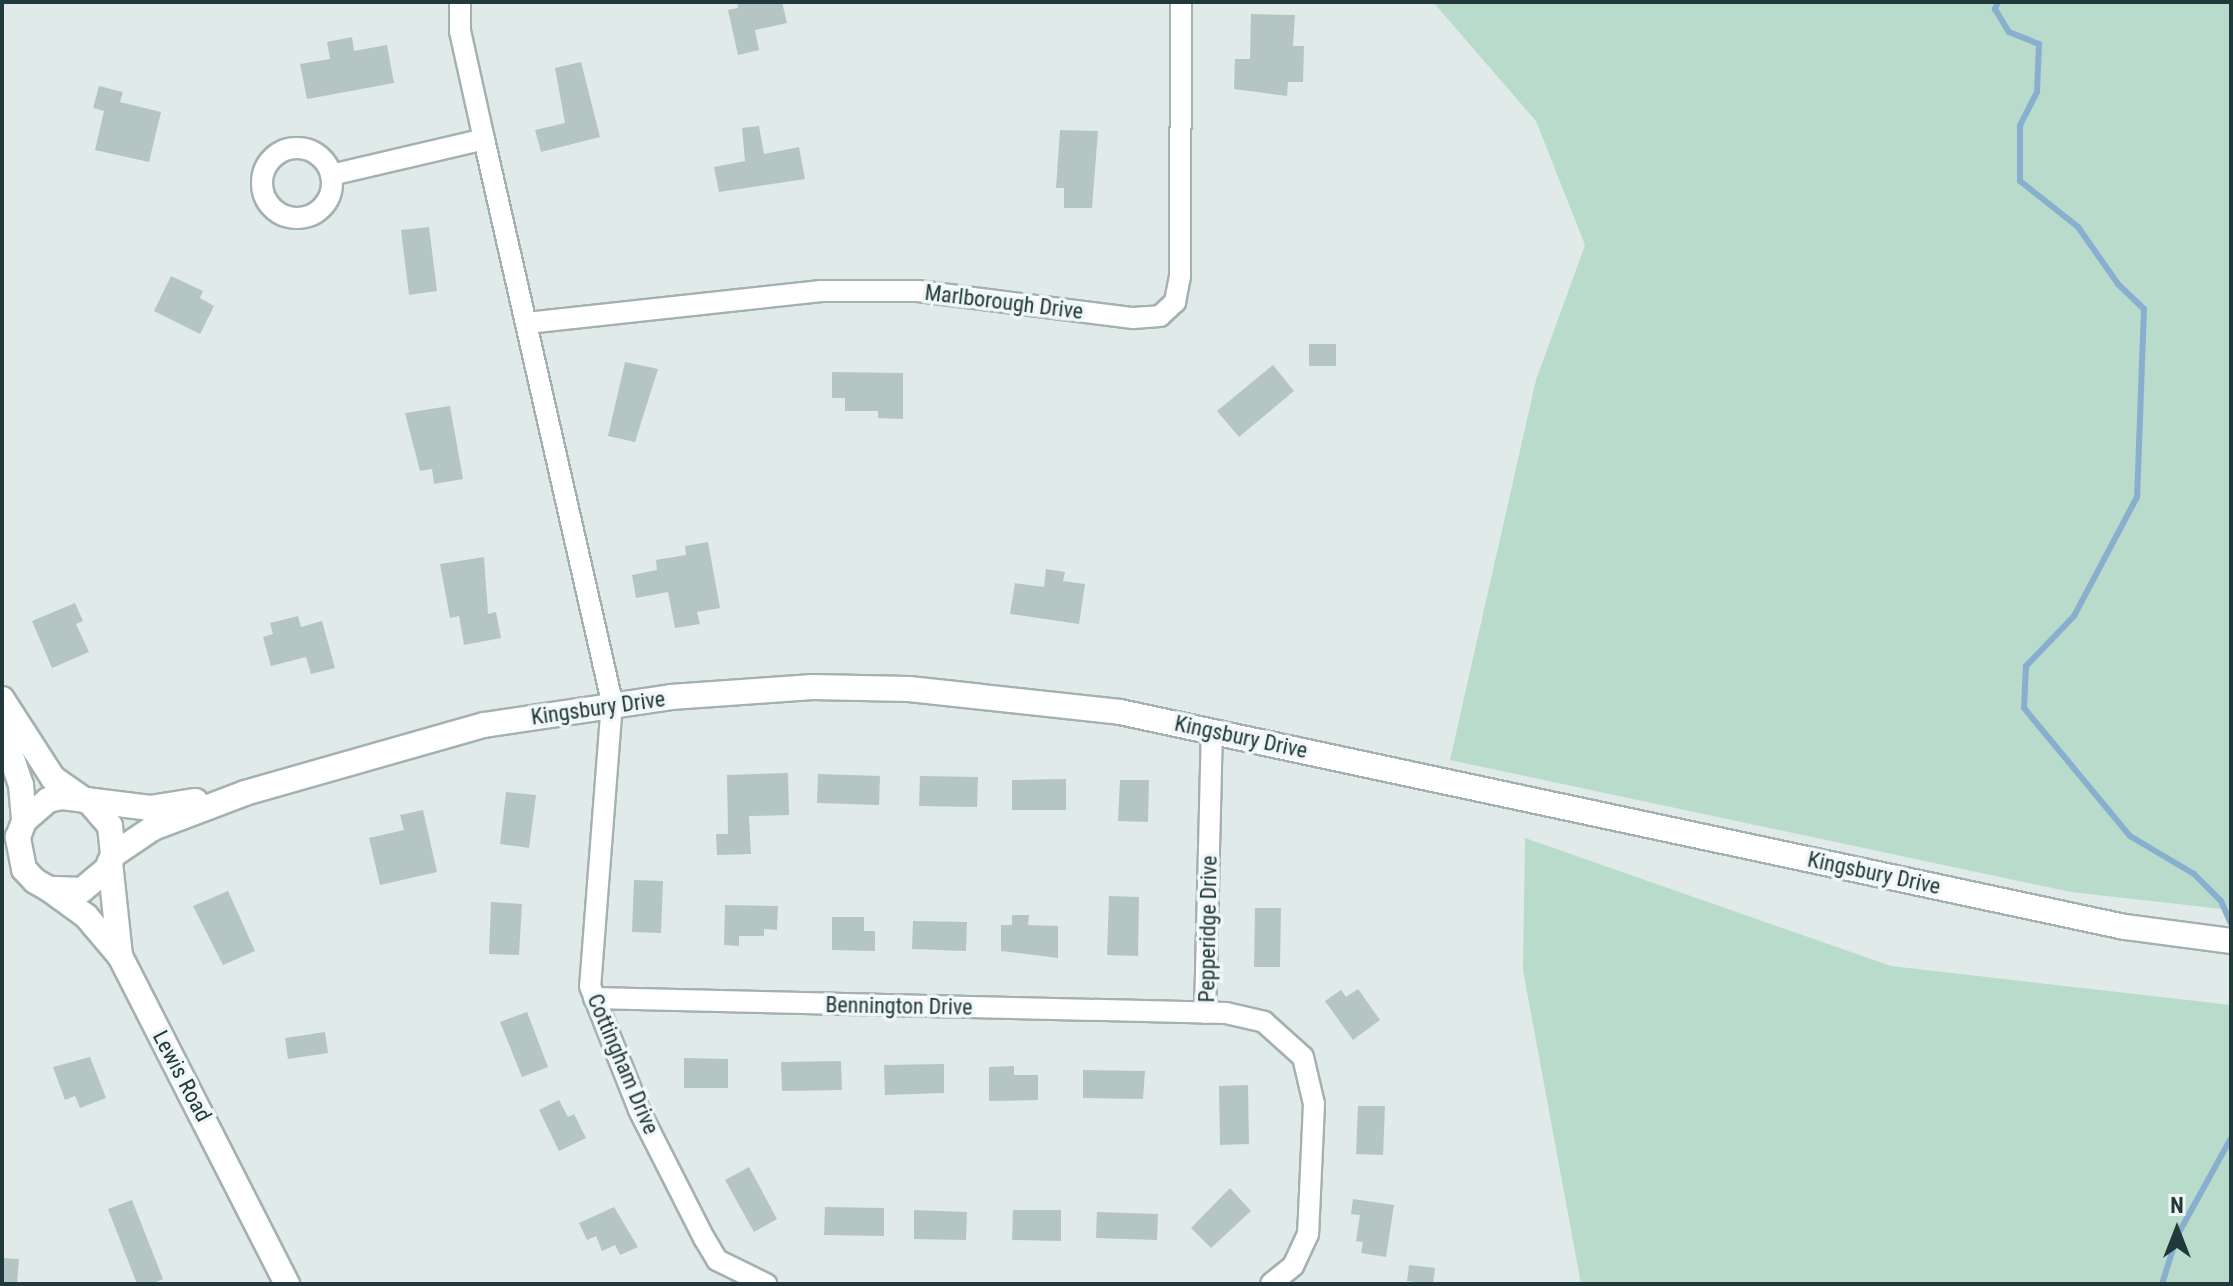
<!DOCTYPE html>
<html>
<head>
<meta charset="utf-8">
<style>
	body { margin:0 }
	#map { position:relative; width:2233px; height:1286px; overflow:hidden; background:#e0eae9; font-family:"Roboto Condensed",sans-serif }
	div>[style] { position:absolute }
	[style*='--x'] { left:calc(var(--x)*1px); top:calc(var(--y)*1px); width:calc(var(--w)*1px); rotate:calc(var(--a)*1deg) }
	.green>* { inset:0; background:#b9dbcc }
	.stream>* { height:6px; margin:-3px; padding:0 3px; transform-origin:3px; border-radius:3px; background:#89afce }
	.building>* { inset:0; background:#b5c5c3 }
	.roads { filter:drop-shadow(2px 0 #a3b1b1) drop-shadow(-2px 0 #a3b1b1) drop-shadow(0 2px #a3b1b1) drop-shadow(0 -2px #a3b1b1) }
	.street>* { height:20px; margin:-10px; padding:0 10px; transform-origin:10px; border-radius:10px; background:#fff }
	.street>.ring { margin:-10px; padding:0; box-sizing:content-box; background:none; border:20px solid #fff; border-radius:50% }
	.secondary>* { height:24px; margin:-12px; padding:0 12px; transform-origin:12px; border-radius:12px; background:#fff }
	span { translate:-50% -50%; white-space:nowrap; text-align:center; line-height:1.15; -webkit-text-stroke:7px #f0f7f6; paint-order:stroke }
	.street-label { font-size:22px; color:#21393a }
	.frame { position:absolute; inset:0; border:4px solid #21393a; pointer-events:none }
	.north { position:absolute; left:2137px; top:1190px; width:80px; height:80px; -webkit-text-stroke:6px #f0f7f6; paint-order:stroke; rotate:0deg; font-size:22px; font-weight:700; line-height:32px; text-align:center; color:#21393a }
	.north::after { content:''; display:block; margin:auto; width:28px; height:36px; background:#21393a; clip-path:polygon(50% 0,100% 100%,50% 72%,0 100%) }
</style>
</head>
<body>
<div id="map">
	<div class="green">
		<div style="clip-path:polygon(1433px 2px,2231px 2px,2231px 910px,2071px 892px,1450px 760px,1536px 380px,1585px 245px,1536px 121px)"></div>
		<div style="clip-path:polygon(1525px 838px,1891px 966px,2231px 1005px,2231px 1284px,1581px 1284px,1523px 970px)"></div>
	</div>
	<div class="stream">
		<div style="--x:1998;--y:2;--w:8;--a:113"></div>
		<div style="--x:1995;--y:9;--w:27;--a:59"></div>
		<div style="--x:2009;--y:32;--w:32;--a:22"></div>
		<div style="--x:2039;--y:44;--w:48;--a:92.4"></div>
		<div style="--x:2037;--y:92;--w:38;--a:117"></div>
		<div style="--x:2020;--y:126;--w:55;--a:90"></div>
		<div style="--x:2020;--y:181;--w:74;--a:38.4"></div>
		<div style="--x:2078;--y:227;--w:70;--a:54.9"></div>
		<div style="--x:2118;--y:284;--w:36;--a:44"></div>
		<div style="--x:2144;--y:309;--w:188;--a:92.1"></div>
		<div style="--x:2137;--y:497;--w:135;--a:117.9"></div>
		<div style="--x:2074;--y:616;--w:69;--a:133.8"></div>
		<div style="--x:2026;--y:666;--w:42;--a:92.7"></div>
		<div style="--x:2024;--y:708;--w:166;--a:50.4"></div>
		<div style="--x:2130;--y:836;--w:74;--a:30.7"></div>
		<div style="--x:2194;--y:874;--w:38;--a:45"></div>
		<div style="--x:2221;--y:901;--w:24;--a:66"></div>
		<div style="--x:2162;--y:1284;--w:50;--a:-72.6"></div>
		<div style="--x:2177;--y:1236;--w:112;--a:-61.1"></div>
	</div>
	<div class="building">
		<div style="clip-path:polygon(737px 2px,782px 2px,787px 23px,755px 30px,759px 50px,738px 55px,728px 10px,738px 8px)"></div>
		<div style="clip-path:polygon(1251px 14px,1295px 15px,1293px 46px,1304px 46px,1303px 82px,1288px 82px,1287px 96px,1234px 89px,1235px 59px,1250px 59px)"></div>
		<div style="clip-path:polygon(352px 37px,354px 51px,387px 45px,394px 83px,307px 99px,300px 64px,330px 59px,327px 42px)"></div>
		<div style="clip-path:polygon(581px 62px,600px 137px,541px 152px,535px 130px,565px 123px,555px 68px)"></div>
		<div style="clip-path:polygon(99px 86px,123px 92px,120px 102px,161px 112px,149px 162px,95px 150px,104px 111px,93px 108px)"></div>
		<div style="clip-path:polygon(759px 126px,764px 154px,799px 147px,805px 179px,719px 192px,714px 167px,745px 161px,742px 128px)"></div>
		<div style="clip-path:polygon(1060px 130px,1098px 131px,1092px 208px,1064px 208px,1064px 188px,1056px 188px)"></div>
		<div style="clip-path:polygon(429px 227px,437px 291px,409px 295px,401px 230px)"></div>
		<div style="clip-path:polygon(171px 276px,203px 291px,200px 298px,214px 306px,200px 334px,154px 311px)"></div>
		<div style="clip-path:polygon(1309px 344px,1336px 344px,1336px 366px,1309px 366px)"></div>
		<div style="clip-path:polygon(625px 362px,658px 369px,635px 442px,608px 436px)"></div>
		<div style="clip-path:polygon(1273px 365px,1294px 391px,1239px 437px,1217px 411px)"></div>
		<div style="clip-path:polygon(832px 372px,903px 373px,903px 419px,878px 418px,878px 411px,845px 411px,845px 398px,832px 398px)"></div>
		<div style="clip-path:polygon(450px 406px,463px 479px,434px 484px,432px 469px,420px 471px,405px 413px)"></div>
		<div style="clip-path:polygon(708px 542px,720px 608px,697px 612px,700px 624px,675px 628px,668px 592px,636px 598px,632px 575px,657px 570px,656px 560px,686px 555px,685px 546px)"></div>
		<div style="clip-path:polygon(484px 557px,488px 614px,496px 612px,501px 638px,464px 645px,459px 616px,450px 618px,440px 564px)"></div>
		<div style="clip-path:polygon(1046px 569px,1065px 572px,1063px 581px,1085px 584px,1079px 624px,1010px 614px,1015px 583px,1044px 587px)"></div>
		<div style="clip-path:polygon(75px 603px,83px 621px,76px 624px,89px 652px,52px 668px,32px 621px)"></div>
		<div style="clip-path:polygon(298px 616px,301px 627px,322px 621px,335px 668px,311px 674px,306px 657px,271px 666px,263px 637px,273px 634px,270px 623px)"></div>
		<div style="clip-path:polygon(788px 773px,789px 815px,749px 816px,751px 854px,717px 855px,716px 834px,728px 834px,727px 775px)"></div>
		<div style="clip-path:polygon(818px 774px,880px 776px,879px 805px,817px 803px)"></div>
		<div style="clip-path:polygon(920px 776px,978px 777px,977px 807px,919px 806px)"></div>
		<div style="clip-path:polygon(1066px 779px,1066px 810px,1012px 810px,1012px 780px)"></div>
		<div style="clip-path:polygon(1120px 780px,1149px 780px,1148px 822px,1118px 821px)"></div>
		<div style="clip-path:polygon(506px 792px,536px 795px,529px 848px,500px 844px)"></div>
		<div style="clip-path:polygon(423px 810px,437px 872px,380px 885px,369px 838px,404px 830px,400px 815px)"></div>
		<div style="clip-path:polygon(634px 880px,663px 881px,661px 933px,632px 932px)"></div>
		<div style="clip-path:polygon(228px 891px,255px 951px,223px 965px,193px 906px)"></div>
		<div style="clip-path:polygon(1109px 896px,1139px 897px,1138px 956px,1107px 955px)"></div>
		<div style="clip-path:polygon(491px 902px,522px 904px,519px 955px,489px 954px)"></div>
		<div style="clip-path:polygon(725px 905px,778px 906px,777px 930px,764px 929px,764px 936px,739px 936px,739px 946px,724px 945px)"></div>
		<div style="clip-path:polygon(1255px 908px,1281px 908px,1280px 967px,1254px 967px)"></div>
		<div style="clip-path:polygon(1012px 915px,1029px 915px,1028px 925px,1058px 926px,1058px 958px,1001px 951px,1001px 925px,1012px 925px)"></div>
		<div style="clip-path:polygon(832px 917px,864px 917px,864px 931px,875px 931px,875px 951px,832px 950px)"></div>
		<div style="clip-path:polygon(913px 921px,967px 922px,966px 951px,912px 949px)"></div>
		<div style="clip-path:polygon(1358px 989px,1380px 1020px,1353px 1040px,1325px 1001px,1341px 990px,1346px 997px)"></div>
		<div style="clip-path:polygon(527px 1012px,548px 1067px,522px 1077px,500px 1022px)"></div>
		<div style="clip-path:polygon(325px 1032px,328px 1053px,288px 1059px,285px 1038px)"></div>
		<div style="clip-path:polygon(90px 1057px,106px 1098px,80px 1108px,75px 1096px,65px 1100px,53px 1067px)"></div>
		<div style="clip-path:polygon(684px 1058px,728px 1059px,728px 1088px,684px 1088px)"></div>
		<div style="clip-path:polygon(841px 1061px,842px 1090px,782px 1091px,781px 1062px)"></div>
		<div style="clip-path:polygon(944px 1064px,944px 1093px,885px 1095px,884px 1065px)"></div>
		<div style="clip-path:polygon(1014px 1066px,1014px 1075px,1038px 1075px,1038px 1100px,989px 1101px,989px 1067px)"></div>
		<div style="clip-path:polygon(1083px 1070px,1145px 1071px,1143px 1099px,1083px 1098px)"></div>
		<div style="clip-path:polygon(1248px 1085px,1249px 1144px,1220px 1145px,1219px 1086px)"></div>
		<div style="clip-path:polygon(559px 1100px,568px 1117px,574px 1114px,586px 1138px,559px 1151px,539px 1110px)"></div>
		<div style="clip-path:polygon(1358px 1106px,1385px 1106px,1383px 1155px,1356px 1154px)"></div>
		<div style="clip-path:polygon(749px 1167px,777px 1219px,754px 1232px,725px 1180px)"></div>
		<div style="clip-path:polygon(1230px 1188px,1251px 1211px,1211px 1248px,1191px 1228px)"></div>
		<div style="clip-path:polygon(1353px 1199px,1394px 1205px,1386px 1257px,1361px 1253px,1363px 1242px,1356px 1241px,1360px 1215px,1351px 1214px)"></div>
		<div style="clip-path:polygon(132px 1200px,163px 1279px,151px 1284px,137px 1284px,108px 1209px)"></div>
		<div style="clip-path:polygon(614px 1207px,638px 1247px,620px 1255px,615px 1245px,602px 1251px,596px 1236px,587px 1240px,579px 1223px)"></div>
		<div style="clip-path:polygon(825px 1207px,884px 1208px,884px 1236px,824px 1235px)"></div>
		<div style="clip-path:polygon(914px 1210px,967px 1212px,966px 1240px,914px 1239px)"></div>
		<div style="clip-path:polygon(1013px 1210px,1061px 1210px,1061px 1241px,1012px 1240px)"></div>
		<div style="clip-path:polygon(1097px 1212px,1158px 1214px,1157px 1240px,1096px 1238px)"></div>
		<div style="clip-path:polygon(2px 1258px,19px 1259px,17px 1284px,2px 1284px)"></div>
		<div style="clip-path:polygon(1409px 1265px,1435px 1268px,1433px 1284px,1407px 1281px)"></div>
	</div>
	<div class="roads">
		<div class="street">
			<div style="--x:460;--y:2;--w:29;--a:90"></div>
			<div style="--x:460;--y:31;--w:111;--a:77.5"></div>
			<div style="--x:484;--y:139;--w:577;--a:77.19"></div>
			<div style="--x:612;--y:702;--w:285;--a:94.4"></div>
			<div style="--x:590;--y:986;--w:133;--a:68.4"></div>
			<div style="--x:639;--y:1110;--w:144;--a:63.1"></div>
			<div style="--x:704;--y:1238;--w:26;--a:59"></div>
			<div style="--x:717;--y:1260;--w:55;--a:26.1"></div>
			<div class="ring" style="left:262px;top:148px;width:50px;height:50px"></div>
			<div style="--x:331;--y:175;--w:157;--a:-13.2"></div>
			<div style="--x:527;--y:323;--w:296;--a:-6.2"></div>
			<div style="--x:821;--y:291;--w:97;--a:0"></div>
			<div style="--x:918;--y:291;--w:217;--a:7.2"></div>
			<div style="--x:1133;--y:318;--w:27;--a:-4"></div>
			<div style="--x:1160;--y:316;--w:21;--a:-43"></div>
			<div style="--x:1175;--y:302;--w:25;--a:-79"></div>
			<div style="--x:1180;--y:277;--w:275;--a:-89.8"></div>
			<div style="--x:594;--y:998;--w:632;--a:1.36"></div>
			<div style="--x:1226;--y:1013;--w:39;--a:13"></div>
			<div style="--x:1264;--y:1022;--w:52;--a:41.9"></div>
			<div style="--x:1303;--y:1057;--w:48;--a:76.8"></div>
			<div style="--x:1314;--y:1104;--w:130;--a:92.6"></div>
			<div style="--x:1308;--y:1234;--w:35;--a:115"></div>
			<div style="--x:1293;--y:1266;--w:28;--a:141"></div>
			<div style="--x:1205;--y:1013;--w:283;--a:-88.6"></div>
		</div>
		<div class="secondary">
			<div style="--x:2;--y:699;--w:94;--a:57.2"></div>
			<div style="--x:53;--y:778;--w:38;--a:35"></div>
			<div style="--x:2;--y:729;--w:59;--a:71.3"></div>
			<div style="--x:21;--y:785;--w:36;--a:85"></div>
			<div style="--x:91;--y:804;--w:29;--a:49"></div>
			<div style="--x:110;--y:826;--w:29;--a:84"></div>
			<div style="--x:113;--y:855;--w:15;--a:113"></div>
			<div style="--x:107;--y:869;--w:33;--a:140"></div>
			<div style="--x:82;--y:890;--w:33;--a:-178"></div>
			<div style="--x:49;--y:889;--w:16;--a:-150"></div>
			<div style="--x:35;--y:881;--w:16;--a:-133"></div>
			<div style="--x:24;--y:869;--w:33;--a:-101"></div>
			<div style="--x:18;--y:837;--w:17;--a:-69"></div>
			<div style="--x:24;--y:821;--w:32;--a:-41"></div>
			<div style="--x:48;--y:800;--w:14;--a:-12"></div>
			<div style="--x:62;--y:797;--w:89;--a:7.1"></div>
			<div style="--x:150;--y:808;--w:46;--a:-8.8"></div>
			<div style="--x:113;--y:855;--w:48;--a:-34"></div>
			<div style="--x:153;--y:828;--w:98;--a:-20.8"></div>
			<div style="--x:245;--y:793;--w:248;--a:-15.9"></div>
			<div style="--x:484;--y:725;--w:189;--a:-8.5"></div>
			<div style="--x:671;--y:697;--w:142;--a:-4"></div>
			<div style="--x:813;--y:687;--w:96;--a:1.2"></div>
			<div style="--x:909;--y:689;--w:212;--a:6.2"></div>
			<div style="--x:1120;--y:712;--w:1028;--a:12.08"></div>
			<div style="--x:2125;--y:927;--w:107;--a:7.5"></div>
			<div style="--x:110;--y:862;--w:95;--a:83.9"></div>
			<div style="--x:49;--y:889;--w:46;--a:36.1"></div>
			<div style="--x:86;--y:916;--w:52;--a:49.6"></div>
			<div style="--x:120;--y:956;--w:368;--a:63"></div>
		</div>
	</div>
	<div class="street-label">
		<span style="left:1004px;top:302px;rotate:7deg">Marlborough Drive</span>
		<span style="left:598px;top:708px;rotate:-8deg">Kingsbury Drive</span>
		<span style="left:1241px;top:737px;rotate:12deg">Kingsbury Drive</span>
		<span style="left:1874px;top:873px;rotate:12deg">Kingsbury Drive</span>
		<span style="left:1208px;top:929px;rotate:-89deg">Pepperidge Drive</span>
		<span style="left:899px;top:1006px;rotate:1deg">Bennington Drive</span>
		<span style="left:623px;top:1064px;rotate:67deg">Cottingham Drive</span>
		<span style="left:182px;top:1076px;rotate:62deg">Lewis Road</span>
	</div>
	<div class="frame"></div>
	<div class="north">N</div>
</div>
</body>
</html>
